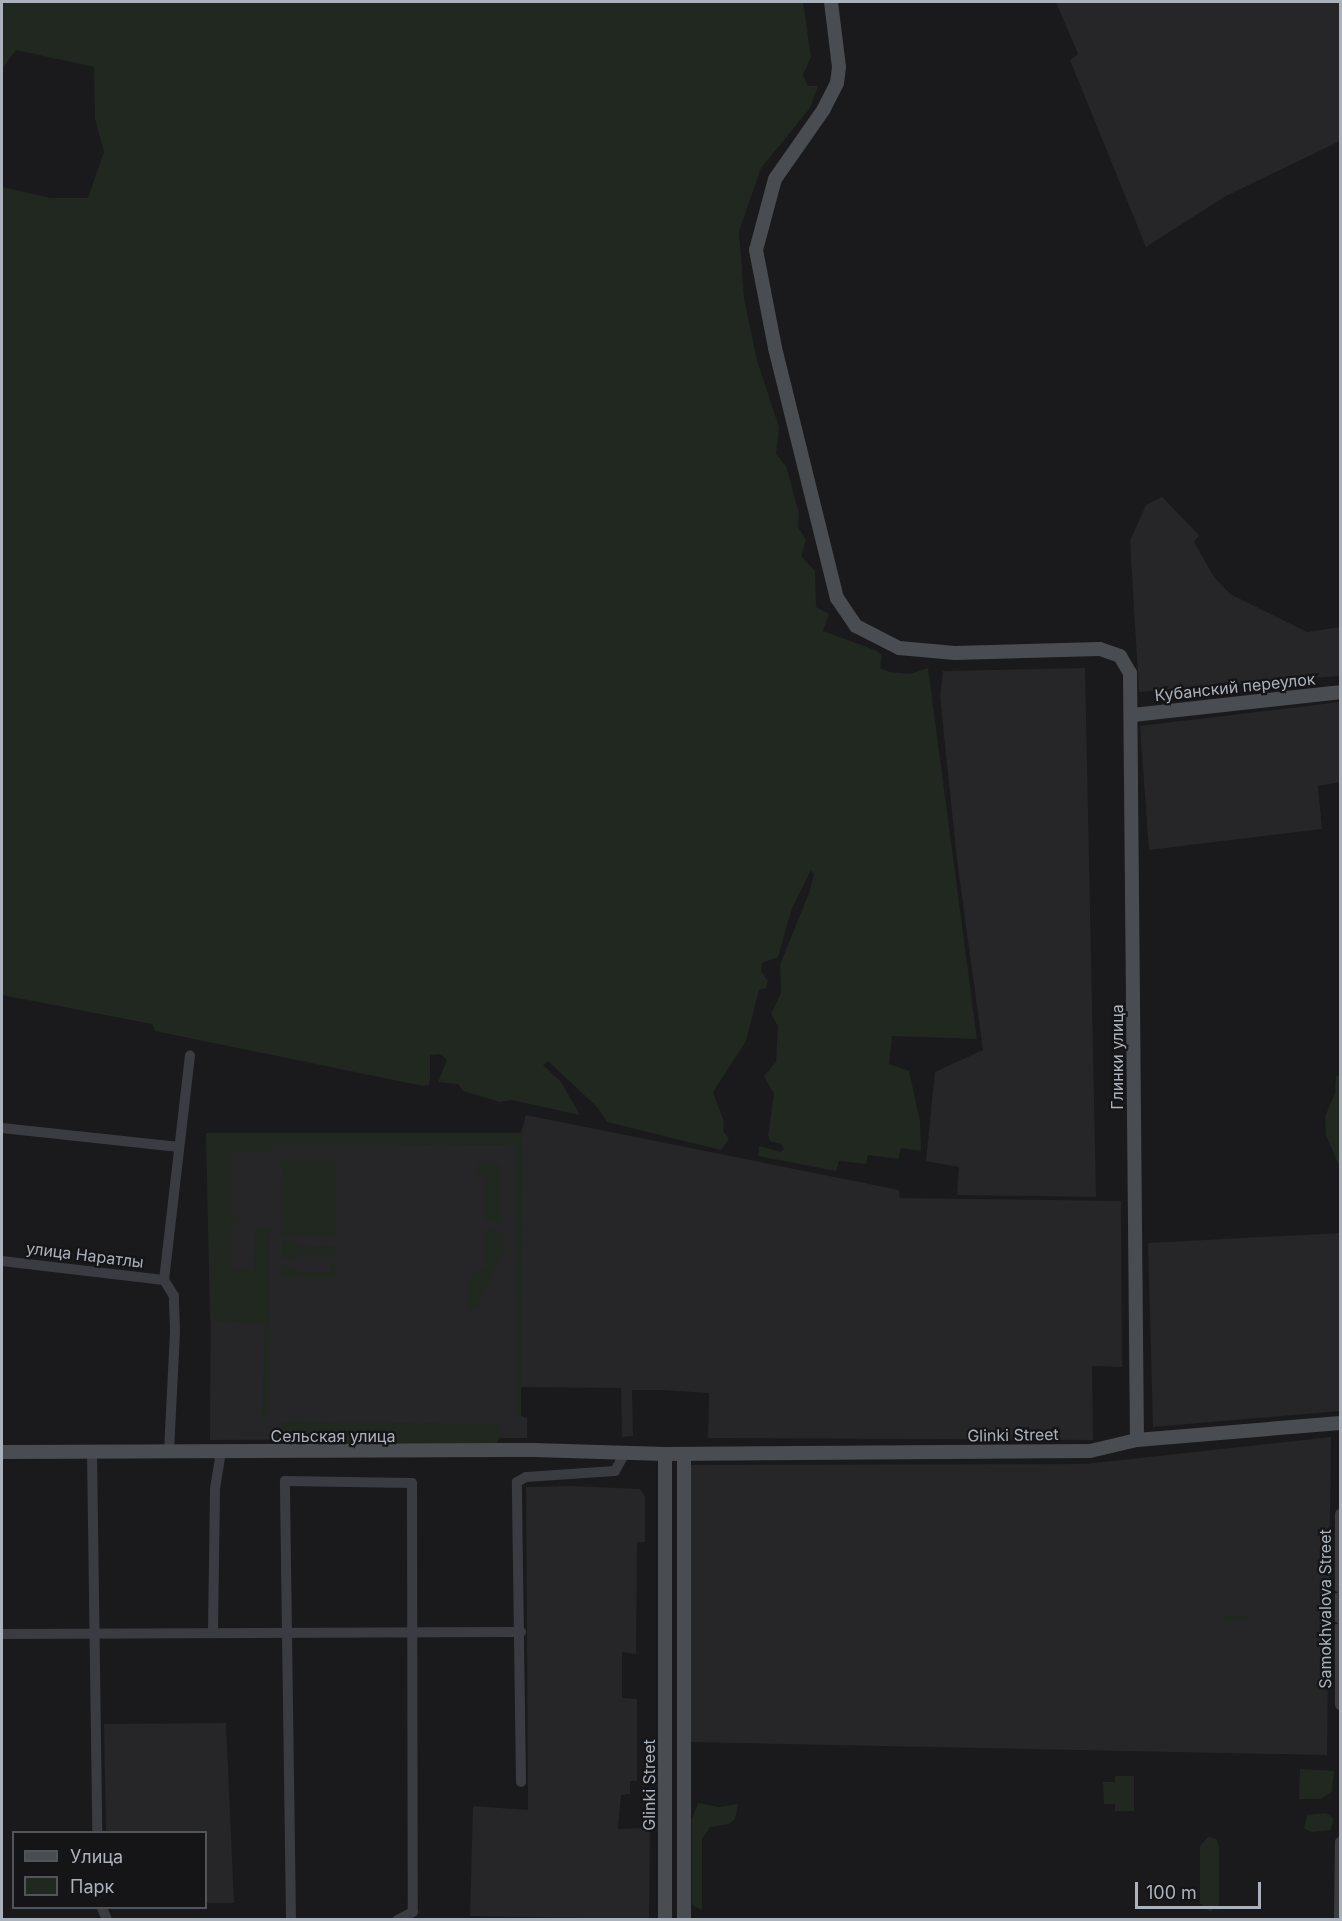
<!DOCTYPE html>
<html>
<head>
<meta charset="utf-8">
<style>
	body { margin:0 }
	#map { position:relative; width:1342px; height:1921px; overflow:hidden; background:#1a1a1c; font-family:Inter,sans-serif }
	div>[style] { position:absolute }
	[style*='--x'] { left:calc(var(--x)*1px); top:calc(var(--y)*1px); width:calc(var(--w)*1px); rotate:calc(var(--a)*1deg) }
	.built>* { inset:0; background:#262629 }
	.green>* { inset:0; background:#202820 }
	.minor>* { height:10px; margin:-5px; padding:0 5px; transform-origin:5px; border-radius:5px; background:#3b3c41 }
	.secondary>* { height:14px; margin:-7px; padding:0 7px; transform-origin:7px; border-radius:7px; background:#494c51 }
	span { translate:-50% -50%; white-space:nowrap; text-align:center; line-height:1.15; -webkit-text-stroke:4.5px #151517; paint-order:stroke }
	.street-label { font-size:16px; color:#acb2bc }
	.frame { position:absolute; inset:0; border:3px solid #acb2bc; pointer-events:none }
	.legend { position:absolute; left:12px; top:1831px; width:195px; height:78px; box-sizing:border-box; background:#151517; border:2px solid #515459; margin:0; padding:8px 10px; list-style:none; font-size:18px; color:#acb2bc }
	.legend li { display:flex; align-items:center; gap:12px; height:30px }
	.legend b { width:30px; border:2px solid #515459 }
	.scale { position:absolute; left:1135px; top:1882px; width:126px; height:27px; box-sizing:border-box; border:3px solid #acb2bc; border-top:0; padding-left:8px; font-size:18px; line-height:21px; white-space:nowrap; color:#acb2bc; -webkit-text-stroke:4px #151517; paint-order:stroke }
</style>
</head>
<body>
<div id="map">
	<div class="built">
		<div style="clip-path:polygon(1056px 2px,1340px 2px,1340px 141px,1224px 197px,1146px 247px,1070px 60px,1078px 54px)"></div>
		<div style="clip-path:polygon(1162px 497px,1199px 535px,1194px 542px,1214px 577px,1230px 594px,1307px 632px,1340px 627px,1340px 676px,1139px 692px,1130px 541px,1146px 505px)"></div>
		<div style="clip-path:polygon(1085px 668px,1096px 1197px,957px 1195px,959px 1167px,926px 1161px,935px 1072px,983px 1050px,957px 860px,940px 696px,943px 671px)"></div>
		<div style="clip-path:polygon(1340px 702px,1340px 782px,1318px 786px,1322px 829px,1149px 850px,1140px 726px)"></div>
		<div style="clip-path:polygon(526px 1115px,899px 1190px,900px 1198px,1121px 1201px,1122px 1367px,1092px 1366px,1093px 1440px,708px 1438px,709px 1393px,662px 1390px,632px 1390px,633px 1436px,622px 1437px,621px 1388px,520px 1387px,521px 1416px,527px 1418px,527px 1438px,210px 1440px,211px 1240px,206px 1133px,521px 1133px)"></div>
		<div style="clip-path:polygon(1340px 1233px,1340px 1411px,1153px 1427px,1148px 1243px)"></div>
		<div style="clip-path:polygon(1331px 1437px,1327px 1755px,687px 1742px,689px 1465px,1085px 1464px)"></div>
		<div style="clip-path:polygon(571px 1486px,640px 1489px,645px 1497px,645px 1542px,637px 1542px,636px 1654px,622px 1652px,622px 1698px,637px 1699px,637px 1781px,630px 1781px,630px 1794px,621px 1795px,618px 1829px,650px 1828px,649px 1919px,470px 1916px,473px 1806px,528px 1810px,526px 1487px)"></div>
		<div style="clip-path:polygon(226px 1723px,234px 1903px,206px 1903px,206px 1832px,106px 1832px,104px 1724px)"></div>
	</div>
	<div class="green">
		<div style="clip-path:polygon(2px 2px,803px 2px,811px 57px,803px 75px,808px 86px,818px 86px,810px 108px,761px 168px,739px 231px,744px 299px,757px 360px,779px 427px,776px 454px,786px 466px,799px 513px,798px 527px,806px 540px,801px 556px,815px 571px,816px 607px,829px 614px,823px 631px,875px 650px,882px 655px,880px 668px,890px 672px,910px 674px,928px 668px,977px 1039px,892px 1036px,889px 1064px,909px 1071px,920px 1121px,921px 1151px,901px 1148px,898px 1159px,868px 1155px,866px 1164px,839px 1161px,836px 1171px,758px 1156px,759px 1146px,781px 1152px,784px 1149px,781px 1144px,770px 1141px,768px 1135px,774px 1094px,764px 1076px,776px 1062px,778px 1026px,771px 1014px,781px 993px,780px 965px,809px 893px,814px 874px,811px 870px,792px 908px,778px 957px,762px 963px,761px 971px,768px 981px,766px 988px,759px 990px,746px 1041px,713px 1092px,724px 1122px,723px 1131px,729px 1139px,721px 1150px,607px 1122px,598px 1108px,548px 1061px,543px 1065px,561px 1082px,580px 1115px,512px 1100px,500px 1102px,463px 1091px,458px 1084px,438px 1082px,447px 1060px,440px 1054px,430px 1055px,430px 1079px,429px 1085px,423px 1086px,155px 1031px,152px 1024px,2px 995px,2px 187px,51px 198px,88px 198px,104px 152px,95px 119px,94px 67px,16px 50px,2px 69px)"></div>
		<div style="clip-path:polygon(1340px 1075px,1340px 1168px,1326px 1135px,1325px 1117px,1335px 1093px,1336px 1076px)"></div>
		<div style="clip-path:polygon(206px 1133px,522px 1133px,521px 1416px,517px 1419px,516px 1145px,273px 1144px,269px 1151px,231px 1152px,232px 1217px,238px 1217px,239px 1224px,232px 1225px,232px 1269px,254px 1270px,255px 1228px,270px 1228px,267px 1420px,262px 1420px,265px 1324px,210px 1320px)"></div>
		<div style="clip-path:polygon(282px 1160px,335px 1160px,336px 1236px,281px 1236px)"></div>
		<div style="clip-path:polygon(478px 1161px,493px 1161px,501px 1168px,501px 1221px,485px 1222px,485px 1177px,477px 1177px)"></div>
		<div style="clip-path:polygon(485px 1229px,502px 1232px,503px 1252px,477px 1307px,468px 1310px,468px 1280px,485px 1267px)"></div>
		<div style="clip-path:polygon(282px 1240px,296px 1241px,297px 1247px,335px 1246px,335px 1259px,331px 1256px,294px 1256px,293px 1260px,282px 1257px)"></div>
		<div style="clip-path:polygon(332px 1263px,336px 1263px,336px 1277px,282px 1277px,281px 1264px,293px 1267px,294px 1272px,331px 1272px)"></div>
		<div style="clip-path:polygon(283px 1422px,496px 1424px,502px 1435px,496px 1444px,284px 1443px,276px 1440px,275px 1429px)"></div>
		<div style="clip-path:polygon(1222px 1616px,1250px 1616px,1250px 1622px,1222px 1622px)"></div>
		<div style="clip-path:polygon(1300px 1769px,1334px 1771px,1332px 1792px,1320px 1799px,1299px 1799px)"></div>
		<div style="clip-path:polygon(1115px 1776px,1134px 1776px,1134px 1811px,1115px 1811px,1115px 1804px,1104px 1804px,1103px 1782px,1115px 1782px)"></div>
		<div style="clip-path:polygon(698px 1803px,719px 1807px,738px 1804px,735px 1819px,729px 1824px,710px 1827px,702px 1839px,702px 1910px,692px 1905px,692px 1819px)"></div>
		<div style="clip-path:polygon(1326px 1813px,1334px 1819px,1330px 1830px,1311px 1832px,1304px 1828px,1307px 1815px)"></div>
		<div style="clip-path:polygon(1208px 1837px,1216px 1839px,1219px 1846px,1219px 1905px,1210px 1912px,1200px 1903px,1200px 1846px)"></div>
	</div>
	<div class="minor">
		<div style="--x:2;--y:1128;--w:178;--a:6.1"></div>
		<div style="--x:2;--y:1261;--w:163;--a:6.7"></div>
		<div style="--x:169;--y:1451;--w:120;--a:-87.1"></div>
		<div style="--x:175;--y:1331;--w:35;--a:-92"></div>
		<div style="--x:174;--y:1296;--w:19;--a:-122"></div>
		<div style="--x:164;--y:1280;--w:226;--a:-83.4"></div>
		<div style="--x:92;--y:1452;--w:380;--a:89.2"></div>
		<div style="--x:1340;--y:1514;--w:191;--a:90"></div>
		<div style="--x:213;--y:1632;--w:143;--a:-89.2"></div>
		<div style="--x:215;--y:1489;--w:38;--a:-81"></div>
		<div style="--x:2;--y:1634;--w:519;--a:-0.22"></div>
		<div style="--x:521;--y:1782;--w:300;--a:-90.8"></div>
		<div style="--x:517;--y:1482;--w:10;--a:-29"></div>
		<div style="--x:526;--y:1477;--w:89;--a:-3.9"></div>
		<div style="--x:615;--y:1471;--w:21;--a:-61"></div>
		<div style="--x:102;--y:1908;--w:13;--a:67"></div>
		<div style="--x:291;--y:1920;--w:439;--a:-90.8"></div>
		<div style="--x:285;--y:1481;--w:127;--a:0.9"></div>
		<div style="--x:412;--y:1483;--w:429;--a:89.9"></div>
		<div style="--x:413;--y:1912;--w:18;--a:153"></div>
		<div style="--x:1339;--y:1920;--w:78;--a:-89.3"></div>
	</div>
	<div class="secondary">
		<div style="--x:831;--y:2;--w:65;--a:83"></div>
		<div style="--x:839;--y:67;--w:16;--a:97"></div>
		<div style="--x:837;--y:83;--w:29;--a:117"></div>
		<div style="--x:824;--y:109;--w:85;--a:125"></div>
		<div style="--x:775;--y:179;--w:73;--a:105"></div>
		<div style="--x:756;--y:250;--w:100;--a:79"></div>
		<div style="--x:775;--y:348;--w:258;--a:76.1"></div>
		<div style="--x:837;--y:598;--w:34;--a:56"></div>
		<div style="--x:856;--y:626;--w:48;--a:27.1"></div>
		<div style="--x:899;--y:648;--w:56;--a:5.1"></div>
		<div style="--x:955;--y:653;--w:145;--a:-1.6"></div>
		<div style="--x:1100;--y:649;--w:21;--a:19"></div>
		<div style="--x:1120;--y:656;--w:20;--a:60"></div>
		<div style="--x:1130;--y:673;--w:767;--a:89.48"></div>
		<div style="--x:1133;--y:715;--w:208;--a:-6.3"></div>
		<div style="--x:2;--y:1452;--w:532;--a:-0.22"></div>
		<div style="--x:534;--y:1450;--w:131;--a:1.7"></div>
		<div style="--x:665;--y:1454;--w:425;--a:-0.4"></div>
		<div style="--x:1090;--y:1451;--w:48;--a:-13.2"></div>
		<div style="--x:1137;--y:1440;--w:204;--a:-4.8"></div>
		<div style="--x:665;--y:1454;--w:466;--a:90"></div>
		<div style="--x:684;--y:1454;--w:466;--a:90"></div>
	</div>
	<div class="street-label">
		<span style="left:1235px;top:687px;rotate:-6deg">Кубанский переулок</span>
		<span style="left:1117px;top:1057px;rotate:-90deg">Глинки улица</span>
		<span style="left:85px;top:1255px;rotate:7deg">улица Наратлы</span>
		<span style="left:1013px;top:1435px;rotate:-1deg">Glinki Street</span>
		<span style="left:333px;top:1436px">Сельская улица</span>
		<span style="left:1325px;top:1609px;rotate:-90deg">Samokhvalova Street</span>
		<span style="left:649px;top:1785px;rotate:-90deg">Glinki Street</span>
	</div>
	<div class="frame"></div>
	<ul class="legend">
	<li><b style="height:8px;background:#494c51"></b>Улица</li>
	<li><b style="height:16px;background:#202820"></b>Парк</li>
	</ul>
	<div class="scale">100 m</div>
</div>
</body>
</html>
